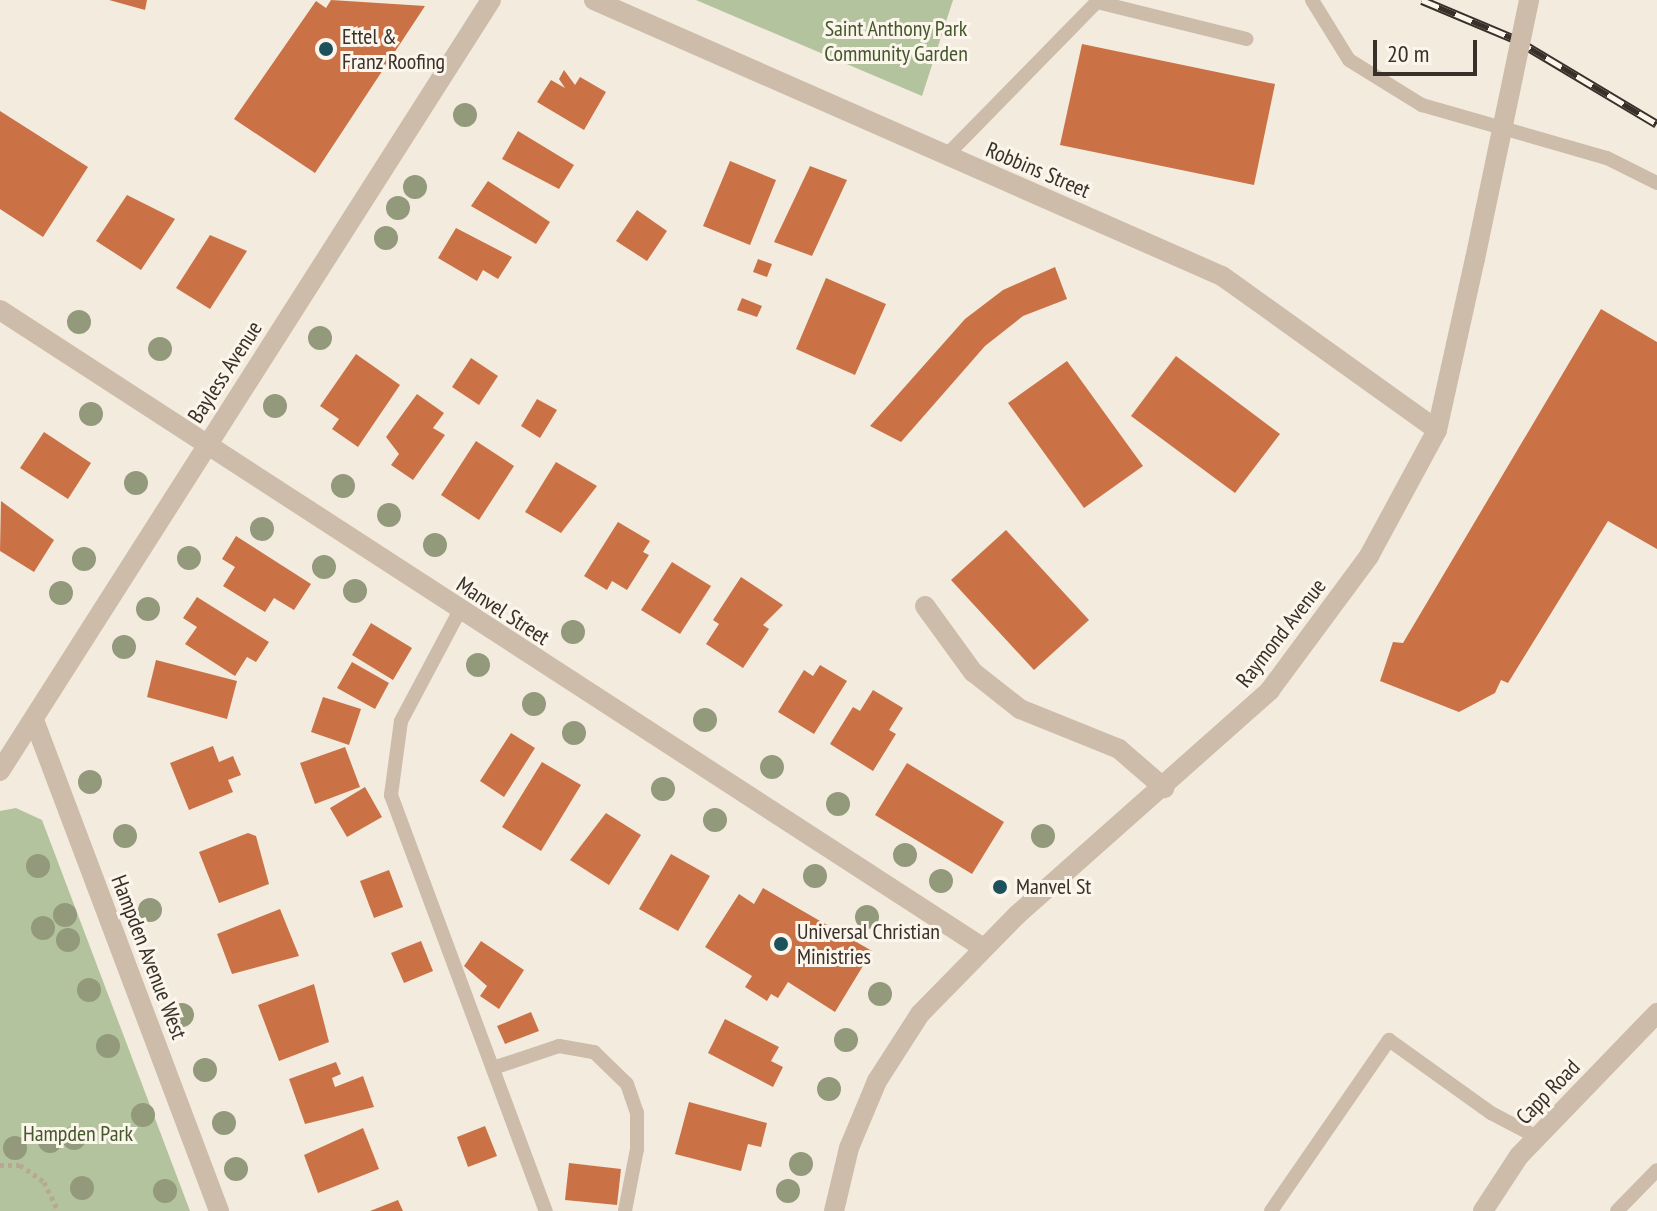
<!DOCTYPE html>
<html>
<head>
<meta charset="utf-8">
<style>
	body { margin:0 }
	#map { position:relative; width:1657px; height:1211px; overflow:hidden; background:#f3ebde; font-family:"PT Sans Narrow",sans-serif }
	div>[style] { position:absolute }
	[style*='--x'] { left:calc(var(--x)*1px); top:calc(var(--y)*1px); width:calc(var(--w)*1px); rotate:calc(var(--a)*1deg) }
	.green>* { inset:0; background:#b3c39d }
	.building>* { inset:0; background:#ca7246 }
	.path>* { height:5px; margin-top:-2.5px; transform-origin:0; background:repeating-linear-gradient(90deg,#b8a793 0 4px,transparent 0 8px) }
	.service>* { height:14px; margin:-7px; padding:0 7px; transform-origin:7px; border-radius:7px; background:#ccbca9 }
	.minor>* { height:20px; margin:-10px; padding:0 10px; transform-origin:10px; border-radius:10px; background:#ccbca9 }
	.tertiary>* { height:20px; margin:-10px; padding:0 10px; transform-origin:10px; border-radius:10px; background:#ccbca9 }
	.rail>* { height:9px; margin-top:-4.5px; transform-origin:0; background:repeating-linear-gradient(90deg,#fbf5eb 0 18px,#393029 0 36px); box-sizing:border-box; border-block:2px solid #393029 }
	.tertiary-bridge>* { height:20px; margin:-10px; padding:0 10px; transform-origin:10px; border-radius:10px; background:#ccbca9 }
	.trees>* { width:24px; height:24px; margin:-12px; border-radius:50%; background:#939a7c }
	.dots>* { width:22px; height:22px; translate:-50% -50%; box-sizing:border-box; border:4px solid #fbf5eb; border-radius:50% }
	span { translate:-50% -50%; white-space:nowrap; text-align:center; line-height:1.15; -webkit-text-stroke:6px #fbf5eb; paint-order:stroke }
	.park-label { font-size:22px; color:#44582c }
	.poi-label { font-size:22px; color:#393029 }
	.left { translate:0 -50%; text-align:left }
	.street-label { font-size:22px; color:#393029 }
	.scale { position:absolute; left:1373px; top:40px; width:104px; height:36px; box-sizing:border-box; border:4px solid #393029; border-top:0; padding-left:10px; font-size:24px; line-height:28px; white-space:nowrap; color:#393029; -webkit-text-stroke:6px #fbf5eb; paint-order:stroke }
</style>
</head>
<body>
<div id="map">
	<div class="green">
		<div style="clip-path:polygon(696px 0,953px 0,922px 96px)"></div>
		<div style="clip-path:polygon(16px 808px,42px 820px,190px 1211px,0 1211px,0 811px)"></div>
	</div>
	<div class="building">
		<div style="clip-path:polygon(109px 0,147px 0,145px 10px)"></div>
		<div style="clip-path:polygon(331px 0,425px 6px,315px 173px,234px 119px,316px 1px,326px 8px)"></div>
		<div style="clip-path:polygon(1082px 44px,1275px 84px,1254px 185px,1060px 145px)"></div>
		<div style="clip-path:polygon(564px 70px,575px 85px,580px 77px,606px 92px,584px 130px,537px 102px,551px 80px,565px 88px,559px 79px)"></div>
		<div style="clip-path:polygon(0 111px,88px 167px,43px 237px,0 209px)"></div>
		<div style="clip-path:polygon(518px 131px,574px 165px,559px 189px,502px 159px)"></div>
		<div style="clip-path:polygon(730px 161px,776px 180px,750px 245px,703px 226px)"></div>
		<div style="clip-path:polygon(810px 166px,847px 180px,812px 256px,774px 242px)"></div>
		<div style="clip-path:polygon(488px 181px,550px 222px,536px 244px,471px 206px)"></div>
		<div style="clip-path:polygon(127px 195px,175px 219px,141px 270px,96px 241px)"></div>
		<div style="clip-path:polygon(637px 210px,667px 231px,647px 261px,616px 241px)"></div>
		<div style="clip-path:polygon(456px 228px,512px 257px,498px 279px,483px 270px,477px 281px,438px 258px)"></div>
		<div style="clip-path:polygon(210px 235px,247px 251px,210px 309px,176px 288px)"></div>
		<div style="clip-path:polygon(758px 259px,772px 264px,767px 277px,753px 272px)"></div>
		<div style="clip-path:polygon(1055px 267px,1067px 299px,1023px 316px,985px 346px,901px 442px,870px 426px,965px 319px,1003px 290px)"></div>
		<div style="clip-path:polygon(826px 278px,886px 304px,855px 375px,796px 349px)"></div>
		<div style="clip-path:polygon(742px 298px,762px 306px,757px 317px,737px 310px)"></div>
		<div style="clip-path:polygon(1601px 309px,1657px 342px,1657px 549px,1608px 521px,1508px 683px,1501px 680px,1495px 693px,1459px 712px,1380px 681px,1393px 642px,1403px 643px)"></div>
		<div style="clip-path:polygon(356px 354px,400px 385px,358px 447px,332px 429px,339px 419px,320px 406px)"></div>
		<div style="clip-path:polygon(1176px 356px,1280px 434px,1235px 493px,1131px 416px)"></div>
		<div style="clip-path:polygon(471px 358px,498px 376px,479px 405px,452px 387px)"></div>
		<div style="clip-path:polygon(1067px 361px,1143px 466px,1084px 508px,1008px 403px)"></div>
		<div style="clip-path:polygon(417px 394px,444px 413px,433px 428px,445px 435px,413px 480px,391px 465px,399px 454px,386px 437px)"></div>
		<div style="clip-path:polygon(537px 399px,557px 410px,540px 438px,521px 426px)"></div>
		<div style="clip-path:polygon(44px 432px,91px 463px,68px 499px,20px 468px)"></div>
		<div style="clip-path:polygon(476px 441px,514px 466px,479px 520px,441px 495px)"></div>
		<div style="clip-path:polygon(556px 462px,597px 486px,561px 533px,525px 512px)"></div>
		<div style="clip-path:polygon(1px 501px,54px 540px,34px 572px,0 551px)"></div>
		<div style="clip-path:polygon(618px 522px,650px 541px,643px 552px,649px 555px,627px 590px,612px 581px,607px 590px,584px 576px)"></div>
		<div style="clip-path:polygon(1006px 530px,1089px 620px,1034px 670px,951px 580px)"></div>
		<div style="clip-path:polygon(236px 536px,311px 584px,294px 610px,274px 598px,265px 612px,223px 586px,235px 567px,222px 559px)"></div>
		<div style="clip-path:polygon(672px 562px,711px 586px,680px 634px,641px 610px)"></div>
		<div style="clip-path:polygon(741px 577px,783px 605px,763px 625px,769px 629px,743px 668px,706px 644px,719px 624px,713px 620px)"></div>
		<div style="clip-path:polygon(197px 597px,269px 642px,256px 662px,247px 657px,235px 676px,185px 644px,197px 627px,183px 618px)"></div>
		<div style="clip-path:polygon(371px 623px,412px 648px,393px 680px,352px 655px)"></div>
		<div style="clip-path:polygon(156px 660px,237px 681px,227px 719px,147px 697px)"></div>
		<div style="clip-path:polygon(352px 662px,389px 683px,375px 709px,337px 688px)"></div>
		<div style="clip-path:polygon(820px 665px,847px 681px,814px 734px,778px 712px,804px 670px,813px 676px)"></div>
		<div style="clip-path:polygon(873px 690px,903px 708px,889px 730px,896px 734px,873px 771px,830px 744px,853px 707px,860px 711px)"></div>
		<div style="clip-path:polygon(323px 697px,361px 709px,349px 745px,311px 732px)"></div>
		<div style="clip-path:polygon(511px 733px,535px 748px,504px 797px,480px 781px)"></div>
		<div style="clip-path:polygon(213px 746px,219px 762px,233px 756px,241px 775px,228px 780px,233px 792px,189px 810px,170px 763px)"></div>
		<div style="clip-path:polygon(345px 747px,360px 787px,315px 804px,300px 763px)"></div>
		<div style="clip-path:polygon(542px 762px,581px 785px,541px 851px,502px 827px)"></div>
		<div style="clip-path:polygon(907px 763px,1004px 822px,972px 874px,875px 815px)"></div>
		<div style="clip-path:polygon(365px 787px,382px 817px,347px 837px,330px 808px)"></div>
		<div style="clip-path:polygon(606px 813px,641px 835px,609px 885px,570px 860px)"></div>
		<div style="clip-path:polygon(248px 833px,256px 836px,269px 884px,219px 903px,199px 852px)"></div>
		<div style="clip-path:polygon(671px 854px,710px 876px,678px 931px,639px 909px)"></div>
		<div style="clip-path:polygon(389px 870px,403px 907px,374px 918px,360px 881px)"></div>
		<div style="clip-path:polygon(763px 888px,872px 951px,835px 1012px,788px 982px,778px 998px,771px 994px,767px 1001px,745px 987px,752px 976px,705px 947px,739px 894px,754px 904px)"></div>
		<div style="clip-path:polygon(280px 909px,299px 956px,232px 974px,217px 934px)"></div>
		<div style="clip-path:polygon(421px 941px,433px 971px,404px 983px,391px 953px)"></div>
		<div style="clip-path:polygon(481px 941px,524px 970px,499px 1009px,480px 996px,487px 986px,464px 966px)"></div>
		<div style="clip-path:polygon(314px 984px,329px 1042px,279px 1061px,258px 1005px)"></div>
		<div style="clip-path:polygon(531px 1012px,539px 1031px,505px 1044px,497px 1026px)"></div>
		<div style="clip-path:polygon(725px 1019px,779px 1047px,771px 1061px,783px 1067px,773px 1087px,708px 1053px)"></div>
		<div style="clip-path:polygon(336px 1062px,341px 1074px,332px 1078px,335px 1087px,363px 1076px,374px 1107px,305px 1124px,289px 1079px)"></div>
		<div style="clip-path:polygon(689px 1102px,767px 1123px,761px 1147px,748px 1144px,741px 1171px,675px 1154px)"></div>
		<div style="clip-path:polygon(485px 1126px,497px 1156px,468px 1167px,457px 1137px)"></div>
		<div style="clip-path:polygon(363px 1128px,379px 1169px,318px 1193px,304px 1155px)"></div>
		<div style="clip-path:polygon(569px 1163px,621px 1169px,617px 1205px,565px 1200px)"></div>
		<div style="clip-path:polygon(398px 1200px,403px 1211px,370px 1211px)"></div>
	</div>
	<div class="path">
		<div style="--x:0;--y:1165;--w:20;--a:0"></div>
		<div style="--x:20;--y:1165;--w:29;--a:35"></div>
		<div style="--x:44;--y:1182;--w:32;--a:64"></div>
	</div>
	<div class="service">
		<div style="--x:1312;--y:0;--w:70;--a:58.3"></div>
		<div style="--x:1349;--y:60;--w:86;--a:31.7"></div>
		<div style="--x:1422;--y:105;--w:192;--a:16"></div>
		<div style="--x:1607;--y:158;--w:56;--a:26.6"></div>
		<div style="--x:946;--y:156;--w:216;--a:-45.6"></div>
		<div style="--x:1097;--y:2;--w:154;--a:13.9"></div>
		<div style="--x:459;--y:612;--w:123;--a:118"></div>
		<div style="--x:401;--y:721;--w:75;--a:97.7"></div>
		<div style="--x:391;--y:795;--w:444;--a:69.6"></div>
		<div style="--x:493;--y:1068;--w:70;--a:-18.4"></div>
		<div style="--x:559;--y:1046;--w:36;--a:10"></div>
		<div style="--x:594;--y:1052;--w:46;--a:44.1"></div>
		<div style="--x:627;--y:1084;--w:31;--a:71"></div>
		<div style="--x:637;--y:1113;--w:36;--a:90"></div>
		<div style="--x:637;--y:1149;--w:63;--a:101"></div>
		<div style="--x:1271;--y:1211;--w:208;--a:-55.4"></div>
		<div style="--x:1389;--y:1040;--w:125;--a:35.6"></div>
		<div style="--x:1491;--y:1113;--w:52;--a:27.6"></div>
		<div style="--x:1617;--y:1211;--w:57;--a:-45.7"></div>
	</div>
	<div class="minor">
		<div style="--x:594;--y:0;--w:686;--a:23.73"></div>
		<div style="--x:1222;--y:276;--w:264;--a:35.6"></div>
		<div style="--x:0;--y:310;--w:1172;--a:32.98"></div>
		<div style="--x:925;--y:606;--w:82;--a:54"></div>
		<div style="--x:973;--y:672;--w:60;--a:38.2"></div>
		<div style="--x:1020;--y:709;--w:107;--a:22"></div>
		<div style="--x:1119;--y:749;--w:60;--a:40.9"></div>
		<div style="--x:34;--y:720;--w:525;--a:69.35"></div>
		<div style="--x:0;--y:771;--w:914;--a:-57.51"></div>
		<div style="--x:1483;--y:1211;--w:66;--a:-56.8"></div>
		<div style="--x:1519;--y:1156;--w:199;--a:-46"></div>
	</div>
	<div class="tertiary">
		<div style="--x:834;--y:1211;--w:65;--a:-76.6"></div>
		<div style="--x:849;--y:1148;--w:73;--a:-67.3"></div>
		<div style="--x:877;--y:1081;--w:80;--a:-57.3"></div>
		<div style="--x:920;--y:1014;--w:139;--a:-45.6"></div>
		<div style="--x:1017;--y:915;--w:339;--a:-41.6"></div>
		<div style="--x:1270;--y:690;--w:167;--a:-53.5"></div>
		<div style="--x:1369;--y:556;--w:143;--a:-61.6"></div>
		<div style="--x:1437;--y:430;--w:175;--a:-77.5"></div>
	</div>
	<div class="rail">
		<div style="--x:1422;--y:0;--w:101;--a:22.8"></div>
		<div style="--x:1515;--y:39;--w:165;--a:30.9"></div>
	</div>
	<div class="tertiary-bridge">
		<div style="--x:1475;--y:259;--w:265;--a:-78.2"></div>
	</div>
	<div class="trees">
		<div style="left:465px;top:115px"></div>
		<div style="left:415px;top:187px"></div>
		<div style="left:398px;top:208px"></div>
		<div style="left:386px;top:238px"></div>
		<div style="left:79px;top:322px"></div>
		<div style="left:320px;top:338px"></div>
		<div style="left:160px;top:349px"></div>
		<div style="left:275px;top:406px"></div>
		<div style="left:91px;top:414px"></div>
		<div style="left:136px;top:483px"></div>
		<div style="left:343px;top:486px"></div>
		<div style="left:389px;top:515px"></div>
		<div style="left:262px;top:529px"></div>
		<div style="left:435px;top:545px"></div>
		<div style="left:189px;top:558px"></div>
		<div style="left:84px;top:559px"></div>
		<div style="left:324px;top:567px"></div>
		<div style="left:355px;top:591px"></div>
		<div style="left:61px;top:593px"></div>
		<div style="left:148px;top:609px"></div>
		<div style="left:573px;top:632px"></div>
		<div style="left:124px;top:647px"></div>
		<div style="left:478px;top:665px"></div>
		<div style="left:534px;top:704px"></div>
		<div style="left:705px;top:720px"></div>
		<div style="left:574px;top:733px"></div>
		<div style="left:772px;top:767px"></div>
		<div style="left:90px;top:782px"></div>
		<div style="left:663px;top:789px"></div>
		<div style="left:838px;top:804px"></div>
		<div style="left:715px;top:820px"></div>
		<div style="left:125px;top:836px"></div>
		<div style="left:1043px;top:836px"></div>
		<div style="left:905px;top:855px"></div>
		<div style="left:38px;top:866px"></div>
		<div style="left:815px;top:876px"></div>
		<div style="left:941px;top:881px"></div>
		<div style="left:150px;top:910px"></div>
		<div style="left:65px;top:915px"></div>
		<div style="left:867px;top:917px"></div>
		<div style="left:43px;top:928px"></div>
		<div style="left:68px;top:940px"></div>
		<div style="left:89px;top:990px"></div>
		<div style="left:880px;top:994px"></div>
		<div style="left:182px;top:1015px"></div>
		<div style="left:846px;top:1040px"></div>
		<div style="left:108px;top:1046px"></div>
		<div style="left:205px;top:1070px"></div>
		<div style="left:829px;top:1089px"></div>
		<div style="left:143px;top:1115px"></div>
		<div style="left:224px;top:1123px"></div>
		<div style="left:74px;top:1138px"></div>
		<div style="left:50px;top:1141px"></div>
		<div style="left:15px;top:1148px"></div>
		<div style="left:801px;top:1164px"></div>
		<div style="left:236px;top:1169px"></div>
		<div style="left:82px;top:1188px"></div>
		<div style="left:165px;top:1191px"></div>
		<div style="left:788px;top:1191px"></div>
	</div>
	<div class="dots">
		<div style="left:326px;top:49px;background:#1d525c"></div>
		<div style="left:1000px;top:887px;background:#1d525c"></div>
		<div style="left:781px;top:944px;background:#1d525c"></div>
	</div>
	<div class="park-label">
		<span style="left:896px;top:41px">Saint Anthony Park<br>Community Garden</span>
		<span style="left:78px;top:1134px">Hampden Park</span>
	</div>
	<div class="poi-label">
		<span class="left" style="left:342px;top:49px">Ettel &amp;<br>Franz Roofing</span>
		<span class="left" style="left:1016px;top:887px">Manvel St</span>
		<span class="left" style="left:797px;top:944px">Universal Christian<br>Ministries</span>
	</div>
	<div class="street-label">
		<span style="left:1038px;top:170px;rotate:23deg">Robbins Street</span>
		<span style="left:225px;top:372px;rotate:-57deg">Bayless Avenue</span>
		<span style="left:503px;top:611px;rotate:33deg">Manvel Street</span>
		<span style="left:1281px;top:633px;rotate:-52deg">Raymond Avenue</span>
		<span style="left:149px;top:957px;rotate:69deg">Hampden Avenue West</span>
		<span style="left:1548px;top:1092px;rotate:-46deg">Capp Road</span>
	</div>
	<div class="scale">20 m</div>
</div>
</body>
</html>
